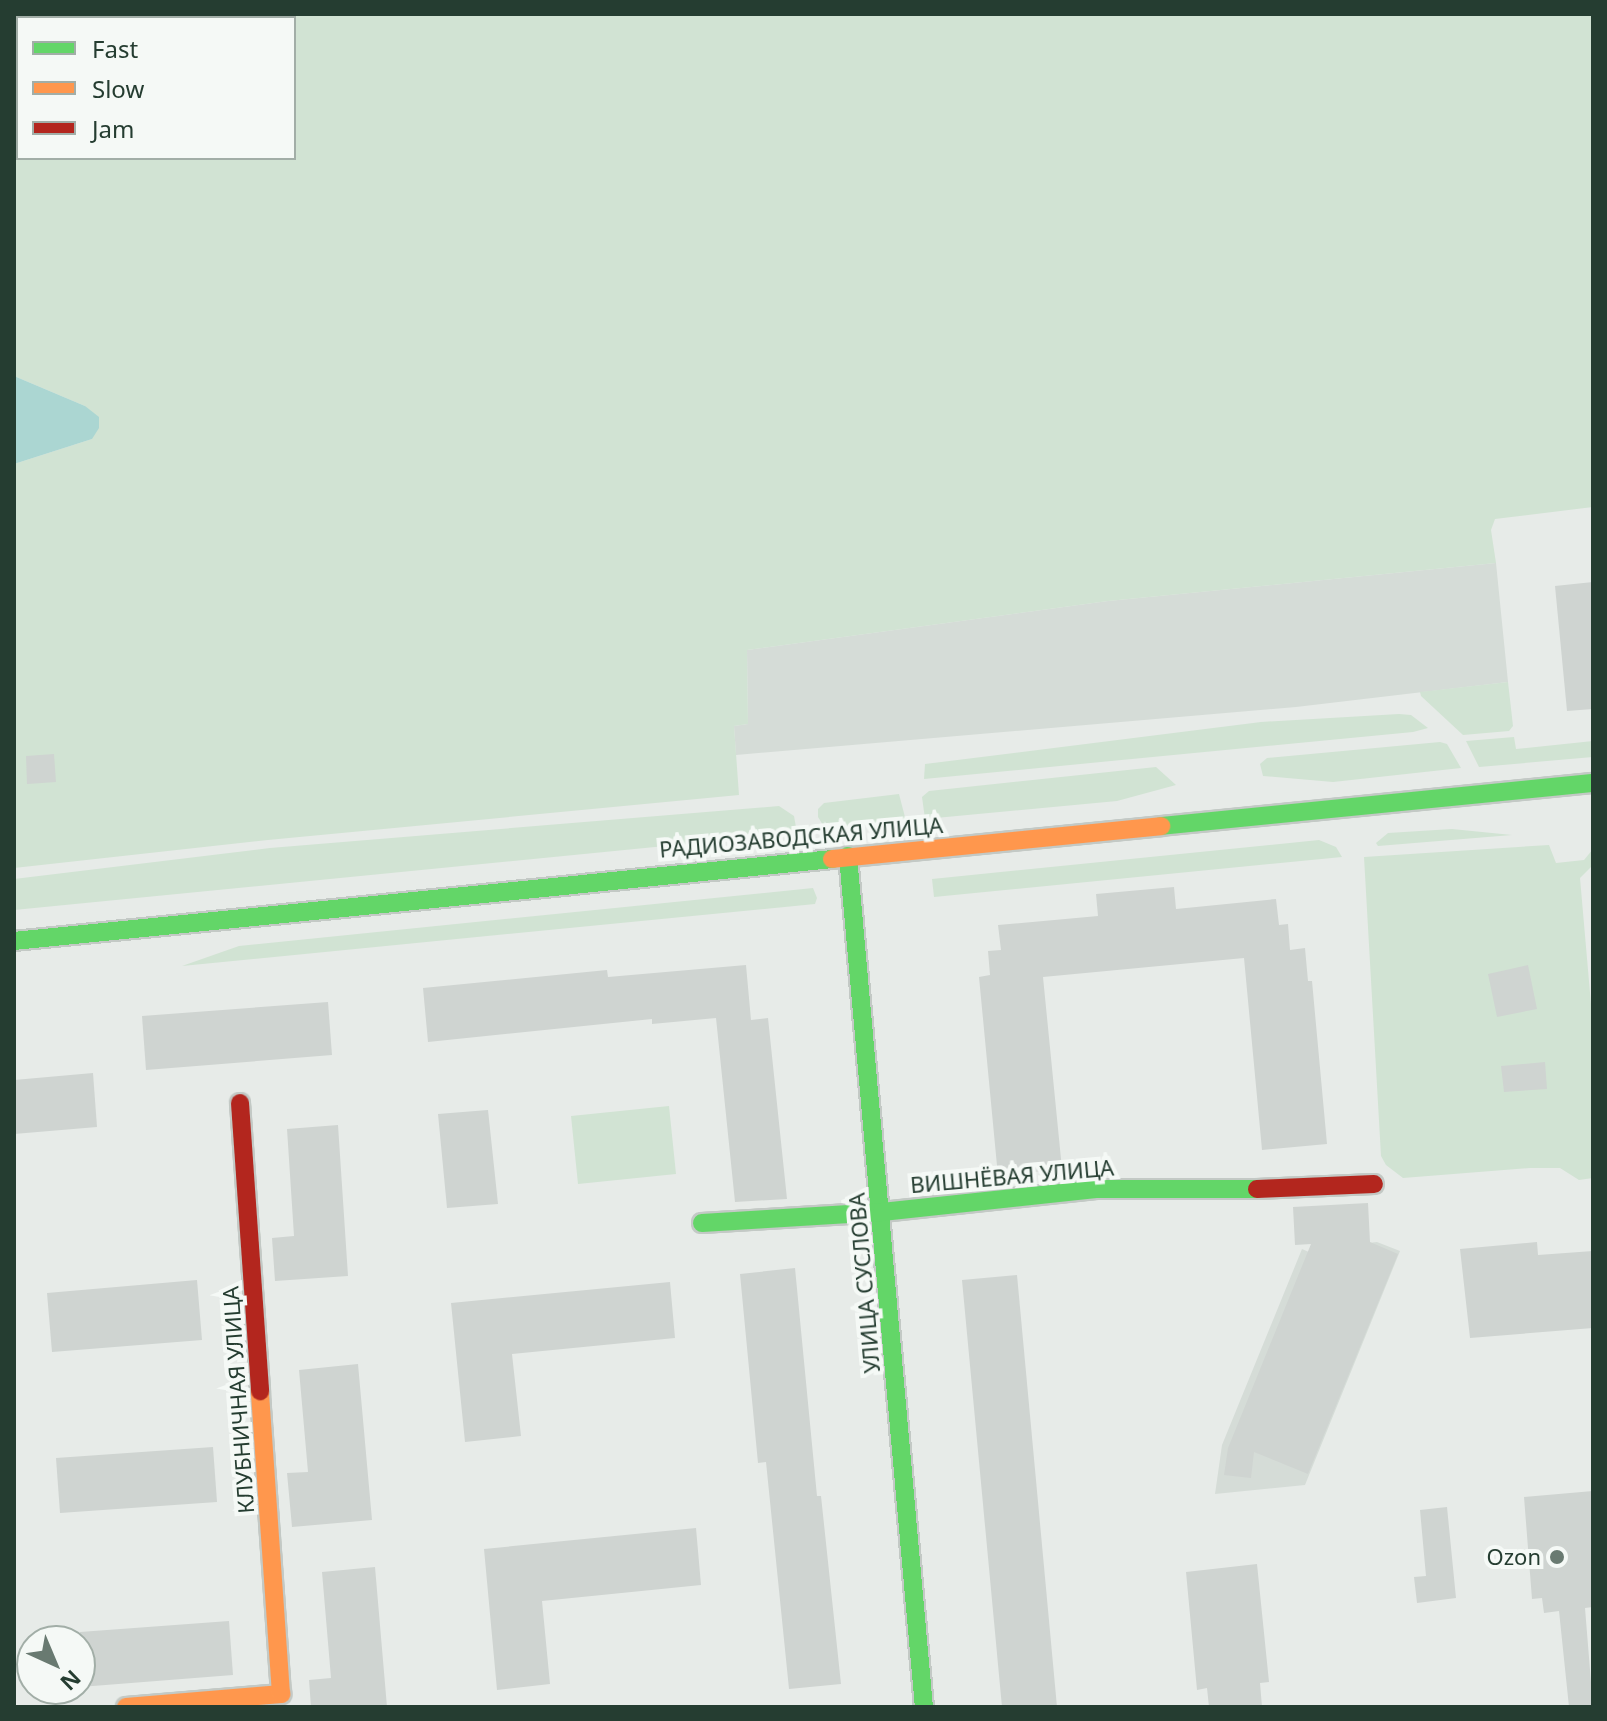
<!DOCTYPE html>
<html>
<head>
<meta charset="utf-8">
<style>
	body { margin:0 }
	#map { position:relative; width:1607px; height:1721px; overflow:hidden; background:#e7ebe8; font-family:"Noto Sans",sans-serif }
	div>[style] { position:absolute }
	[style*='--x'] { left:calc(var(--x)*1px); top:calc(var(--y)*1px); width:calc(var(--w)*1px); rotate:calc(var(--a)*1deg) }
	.built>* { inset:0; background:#d5dcd7 }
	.green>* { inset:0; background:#d1e3d3 }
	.water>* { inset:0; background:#abd6d2 }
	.building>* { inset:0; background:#cfd4d1 }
	.roads { filter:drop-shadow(2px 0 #c3c9c5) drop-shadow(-2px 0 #c3c9c5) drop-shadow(0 2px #c3c9c5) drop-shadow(0 -2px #c3c9c5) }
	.fast>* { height:18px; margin:-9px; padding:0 9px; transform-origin:9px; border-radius:9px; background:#63d668 }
	.slow>* { height:18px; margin:-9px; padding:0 9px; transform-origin:9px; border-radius:9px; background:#ff974d }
	.jam>* { height:18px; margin:-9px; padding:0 9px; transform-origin:9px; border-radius:9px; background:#b3261e }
	.dots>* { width:22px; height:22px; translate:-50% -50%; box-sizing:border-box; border:4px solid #f5f9f6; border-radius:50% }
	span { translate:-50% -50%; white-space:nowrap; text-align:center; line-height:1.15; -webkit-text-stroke:8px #f5f9f6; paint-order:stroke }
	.street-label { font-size:22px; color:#253d31 }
	.poi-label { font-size:22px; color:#253d31 }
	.right { translate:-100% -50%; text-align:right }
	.frame { position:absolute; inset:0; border:16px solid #253d31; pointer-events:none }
	.legend { position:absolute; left:16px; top:16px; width:280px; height:144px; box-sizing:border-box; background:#f5f9f6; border:2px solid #a2aea7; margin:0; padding:10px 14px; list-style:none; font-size:24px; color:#253d31 }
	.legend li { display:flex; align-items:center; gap:16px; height:40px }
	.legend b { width:40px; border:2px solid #a2aea7 }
	.north { position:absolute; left:16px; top:1625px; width:80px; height:80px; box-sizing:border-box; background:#f5f9f6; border:2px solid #a2aea7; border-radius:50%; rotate:136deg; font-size:22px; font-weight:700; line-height:32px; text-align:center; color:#253d31 }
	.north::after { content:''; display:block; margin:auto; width:28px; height:36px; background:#697a71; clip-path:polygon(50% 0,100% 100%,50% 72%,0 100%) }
</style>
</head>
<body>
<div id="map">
	<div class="built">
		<div style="clip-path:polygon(1496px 563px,1508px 682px,1296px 707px,736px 755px,734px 726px,748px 724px,747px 650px,1108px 601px)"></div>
		<div style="clip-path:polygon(1377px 1242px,1400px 1251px,1305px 1485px,1215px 1494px,1222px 1445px,1302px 1249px,1329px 1261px,1335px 1247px)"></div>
	</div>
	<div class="green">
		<div style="clip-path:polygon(evenodd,14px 14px,1593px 14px,1593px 507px,1495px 519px,1491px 530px,1496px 563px,1108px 601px,747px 650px,748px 724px,734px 726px,739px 795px,268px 840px,14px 868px,14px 464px,92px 439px,85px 406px,14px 376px,14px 14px,18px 18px,294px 18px,294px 158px,18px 158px,18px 18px)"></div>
		<div style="clip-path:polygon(1508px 682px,1513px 726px,1509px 731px,1463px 735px,1421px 696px,1420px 692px)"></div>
		<div style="clip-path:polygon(1399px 714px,1411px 715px,1428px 728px,1413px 732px,924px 779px,925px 764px,1261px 722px)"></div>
		<div style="clip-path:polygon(1514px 737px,1516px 749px,1593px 741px,1593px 757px,1479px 767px,1466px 741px)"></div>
		<div style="clip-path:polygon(1440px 742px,1447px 744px,1461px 768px,1333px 782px,1263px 776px,1260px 764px,1267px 758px)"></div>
		<div style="clip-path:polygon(1156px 767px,1176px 785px,1117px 801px,925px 819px,922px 797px,929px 791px)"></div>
		<div style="clip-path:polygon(899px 794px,906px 821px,826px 830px,818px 817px,818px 809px,824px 803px)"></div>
		<div style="clip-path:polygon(779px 806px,794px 816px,797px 833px,14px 910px,14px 879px,270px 848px)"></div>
		<div style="clip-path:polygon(1452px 829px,1512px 835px,1378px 846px,1376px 843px,1388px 833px)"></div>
		<div style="clip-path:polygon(1319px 840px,1336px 847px,1342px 857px,934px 897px,932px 879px)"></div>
		<div style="clip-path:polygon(1549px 845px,1556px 863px,1584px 860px,1593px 849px,1593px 865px,1580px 878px,1593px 1027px,1593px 1178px,1579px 1180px,1560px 1168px,1530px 1168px,1403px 1178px,1386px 1165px,1381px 1156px,1364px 857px)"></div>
		<div style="clip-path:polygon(813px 888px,817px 898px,815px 904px,182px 966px,239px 946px)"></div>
		<div style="clip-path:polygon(669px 1106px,676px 1174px,578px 1184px,571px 1116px)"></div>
	</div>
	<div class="water">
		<div style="clip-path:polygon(14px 376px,85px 406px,99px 417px,99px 428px,92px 439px,14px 464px)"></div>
	</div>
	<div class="building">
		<div style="clip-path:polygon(1593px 582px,1593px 709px,1567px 711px,1555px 586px)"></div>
		<div style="clip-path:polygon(54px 754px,56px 782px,27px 784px,26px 756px)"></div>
		<div style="clip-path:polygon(1174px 887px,1176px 909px,1276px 899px,1279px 925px,1288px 924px,1290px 950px,1305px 948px,1308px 981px,1312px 981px,1327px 1144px,1262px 1150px,1244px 958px,1043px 977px,1062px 1169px,998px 1176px,979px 977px,990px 975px,988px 951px,1001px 950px,998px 925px,1098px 916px,1096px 894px)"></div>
		<div style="clip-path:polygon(746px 965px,751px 1020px,768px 1018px,787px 1199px,735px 1202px,716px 1018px,652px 1024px,652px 1019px,428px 1042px,423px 988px,607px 970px,608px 977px)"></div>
		<div style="clip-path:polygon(1528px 965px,1537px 1009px,1497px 1017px,1488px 974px)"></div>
		<div style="clip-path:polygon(328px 1002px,332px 1055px,146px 1070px,142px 1016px)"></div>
		<div style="clip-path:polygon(1545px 1062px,1547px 1089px,1504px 1092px,1501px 1066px)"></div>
		<div style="clip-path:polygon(93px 1073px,97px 1127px,14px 1134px,14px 1080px)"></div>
		<div style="clip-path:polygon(488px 1110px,498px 1204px,447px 1208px,438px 1114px)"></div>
		<div style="clip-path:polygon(338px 1125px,348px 1276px,275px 1281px,272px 1238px,294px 1236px,287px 1129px)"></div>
		<div style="clip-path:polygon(1368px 1203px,1370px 1242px,1398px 1254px,1308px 1474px,1254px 1452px,1251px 1478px,1224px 1475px,1228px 1448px,1311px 1244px,1295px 1245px,1293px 1207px)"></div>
		<div style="clip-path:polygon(1537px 1242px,1538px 1255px,1593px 1251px,1593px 1328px,1470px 1338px,1460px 1249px)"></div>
		<div style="clip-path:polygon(795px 1268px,817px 1496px,821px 1496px,841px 1684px,789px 1689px,766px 1462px,758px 1463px,740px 1274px)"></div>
		<div style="clip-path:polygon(1017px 1275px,1057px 1707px,1002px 1707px,962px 1280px)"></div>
		<div style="clip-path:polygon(197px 1280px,202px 1340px,52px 1352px,47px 1293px)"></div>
		<div style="clip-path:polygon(670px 1282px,675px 1338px,512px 1354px,521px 1436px,465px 1442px,451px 1303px)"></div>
		<div style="clip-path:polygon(358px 1364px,372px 1520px,292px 1527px,287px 1473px,308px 1472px,299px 1370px)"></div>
		<div style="clip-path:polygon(213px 1447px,217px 1502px,60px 1513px,56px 1458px)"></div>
		<div style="clip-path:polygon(1593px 1491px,1593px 1607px,1585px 1608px,1593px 1707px,1569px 1707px,1559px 1611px,1544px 1613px,1542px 1598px,1532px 1599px,1524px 1497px)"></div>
		<div style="clip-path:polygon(1447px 1507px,1456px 1598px,1417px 1603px,1414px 1577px,1426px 1576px,1420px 1510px)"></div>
		<div style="clip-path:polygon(696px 1528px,701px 1585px,542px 1601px,550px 1684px,497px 1690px,484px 1549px)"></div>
		<div style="clip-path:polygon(1257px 1564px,1269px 1682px,1260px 1683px,1262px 1707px,1209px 1707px,1207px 1688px,1197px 1690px,1186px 1572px)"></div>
		<div style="clip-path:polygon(375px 1567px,387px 1707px,311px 1707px,309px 1680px,331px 1678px,322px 1572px)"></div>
		<div style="clip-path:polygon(229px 1621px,233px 1675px,80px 1687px,80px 1632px)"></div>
	</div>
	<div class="roads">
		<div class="fast">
			<div style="--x:1161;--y:826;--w:434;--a:-5.7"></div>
			<div style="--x:848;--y:856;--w:854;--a:84.9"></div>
			<div style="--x:14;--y:941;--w:822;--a:-5.72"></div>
			<div style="--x:702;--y:1223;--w:180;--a:-3.5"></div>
			<div style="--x:882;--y:1212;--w:215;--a:-6.1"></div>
			<div style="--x:1096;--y:1189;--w:161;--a:0"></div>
		</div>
		<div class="slow">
			<div style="--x:832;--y:859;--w:331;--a:-5.7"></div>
			<div style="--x:126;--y:1707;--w:156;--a:-4.8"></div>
			<div style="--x:281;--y:1694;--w:304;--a:-94"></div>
		</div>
		<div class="jam">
			<div style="--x:240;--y:1103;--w:289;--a:86"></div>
			<div style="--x:1257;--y:1189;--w:117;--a:-2.4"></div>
		</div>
	</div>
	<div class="dots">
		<div style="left:1557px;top:1557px;background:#697a71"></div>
	</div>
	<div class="street-label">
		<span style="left:801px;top:837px;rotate:-5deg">РАДИОЗАВОДСКАЯ УЛИЦА</span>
		<span style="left:1012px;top:1176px;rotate:-5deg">ВИШНЁВАЯ УЛИЦА</span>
		<span style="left:864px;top:1283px;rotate:-95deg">УЛИЦА СУСЛОВА</span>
		<span style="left:238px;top:1400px;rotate:-94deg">КЛУБНИЧНАЯ УЛИЦА</span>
	</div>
	<div class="poi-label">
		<span class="right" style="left:1541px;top:1557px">Ozon</span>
	</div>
	<div class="frame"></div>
	<ul class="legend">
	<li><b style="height:10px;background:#63d668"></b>Fast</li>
	<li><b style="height:10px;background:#ff974d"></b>Slow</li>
	<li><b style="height:10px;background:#b3261e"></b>Jam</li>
	</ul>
	<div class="north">N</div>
</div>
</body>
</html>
